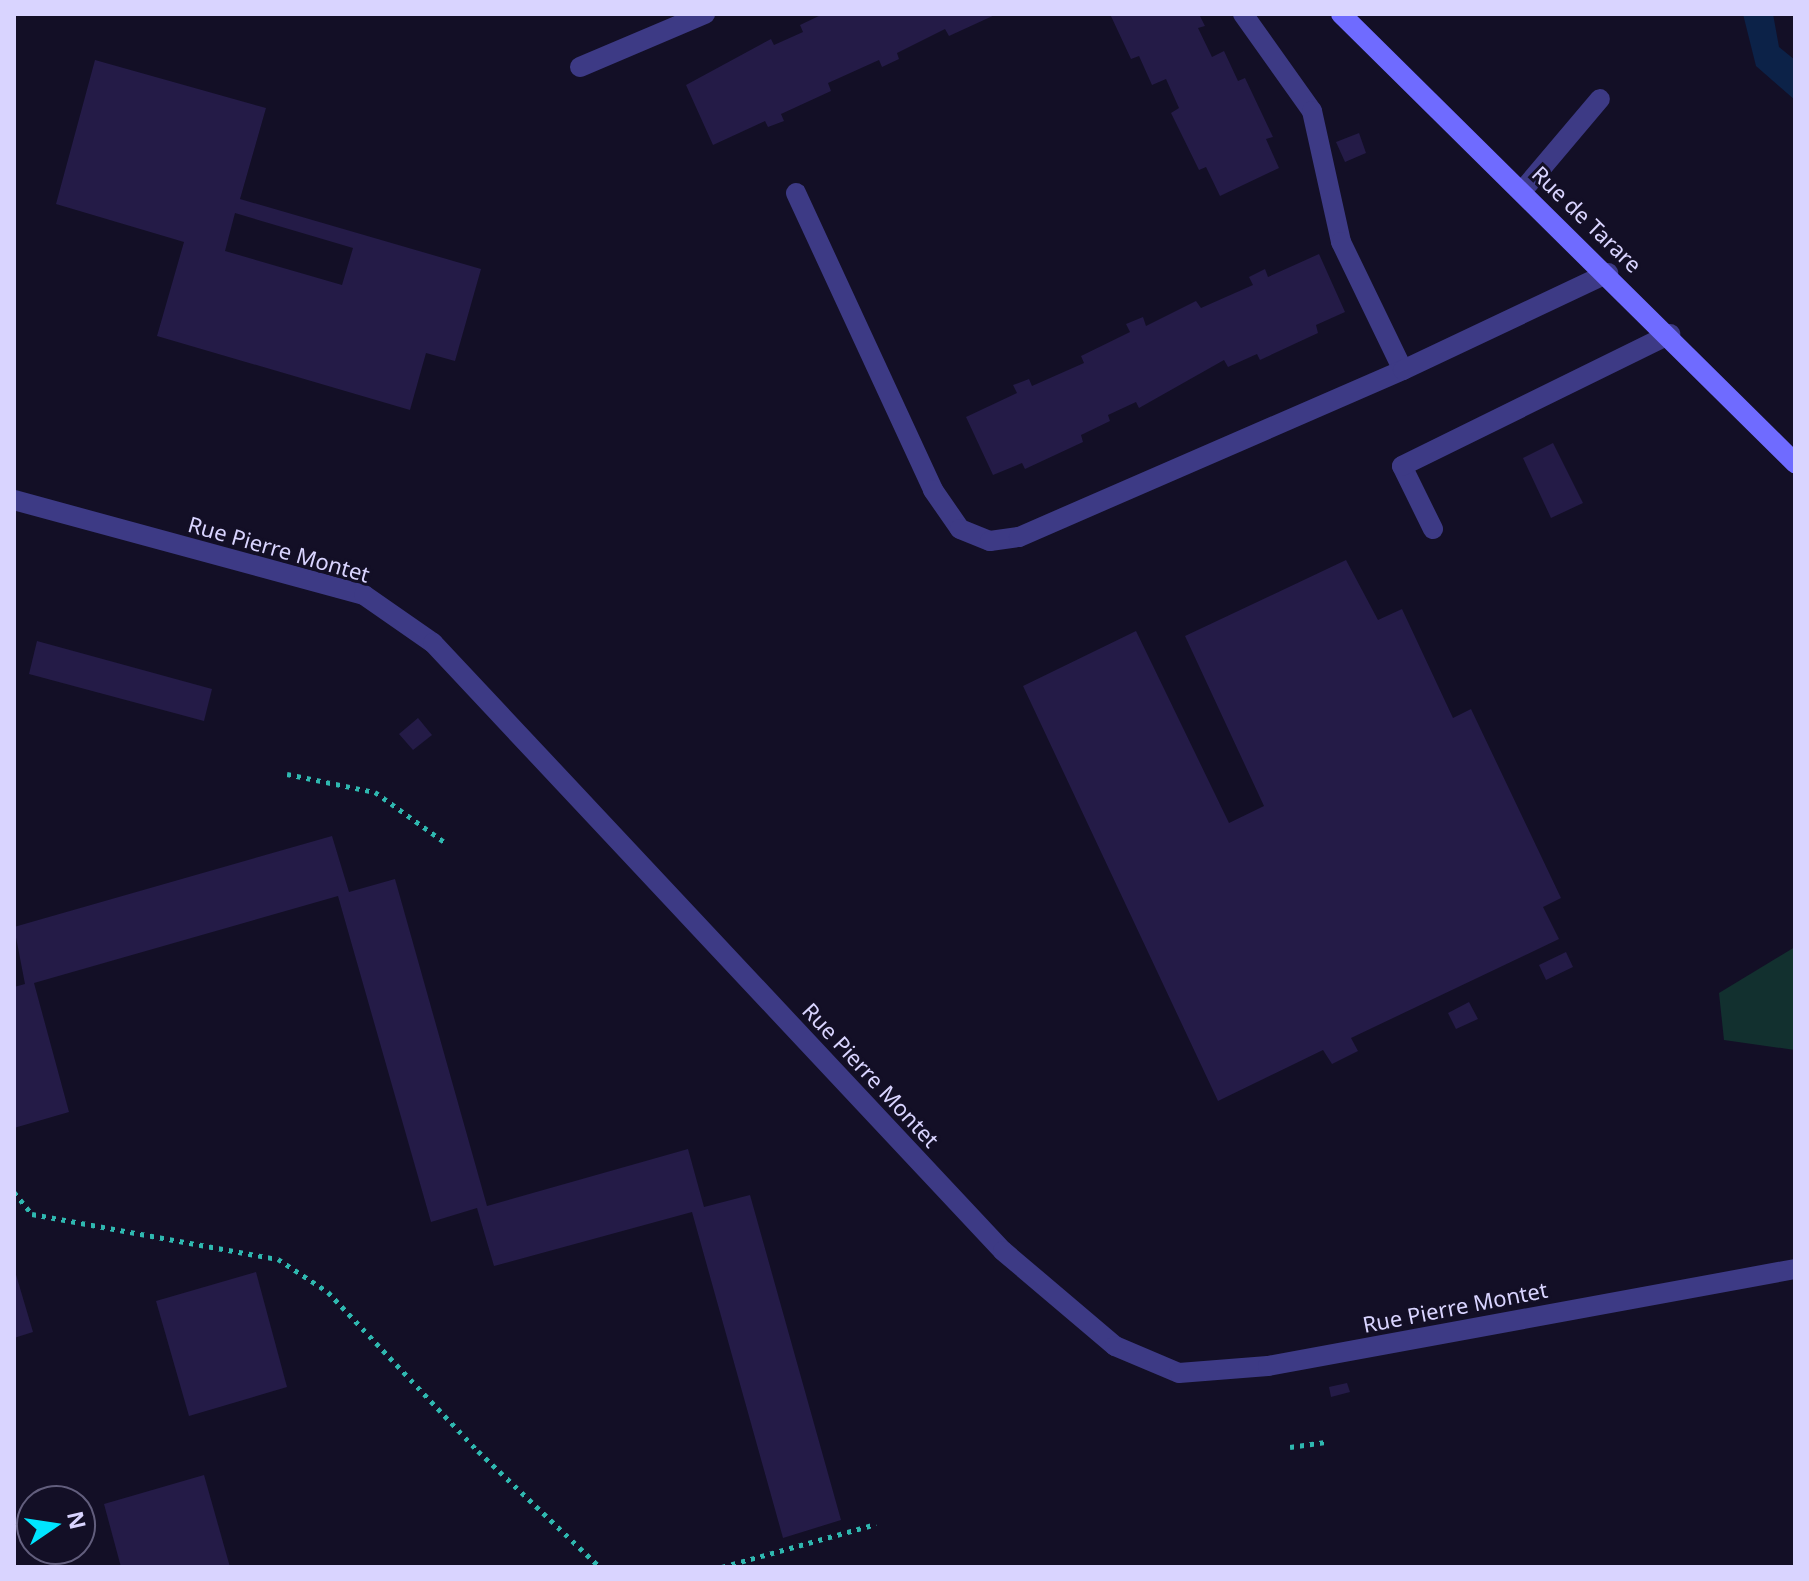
<!DOCTYPE html>
<html>
<head>
<meta charset="utf-8">
<style>
	body { margin:0 }
	#map { position:relative; width:1809px; height:1581px; overflow:hidden; background:#130f26; font-family:"Noto Sans",sans-serif }
	div>[style] { position:absolute }
	[style*='--x'] { left:calc(var(--x)*1px); top:calc(var(--y)*1px); width:calc(var(--w)*1px); rotate:calc(var(--a)*1deg) }
	.green>* { inset:0; background:#12302f }
	.water>* { inset:0; background:#0c2248 }
	.building>* { inset:0; background:#241b47 }
	.path>* { height:5px; margin-top:-2.5px; transform-origin:0; background:repeating-linear-gradient(90deg,#2fb8b0 0 4px,transparent 0 10px) }
	.service>* { height:20px; margin:-10px; padding:0 10px; transform-origin:10px; border-radius:10px; background:#3d3a85 }
	.minor>* { height:20px; margin:-10px; padding:0 10px; transform-origin:10px; border-radius:10px; background:#3d3a85 }
	.secondary>* { height:20px; margin:-10px; padding:0 10px; transform-origin:10px; border-radius:10px; background:#6f6bff }
	span { translate:-50% -50%; white-space:nowrap; text-align:center; line-height:1.15; -webkit-text-stroke:6px #130f26; paint-order:stroke }
	.street-label { font-size:22px; color:#d9d4ff }
	.frame { position:absolute; inset:0; border:16px solid #d9d4ff; pointer-events:none }
	.north { position:absolute; left:16px; top:1485px; width:80px; height:80px; box-sizing:border-box; background:#130f26; border:2px solid #625e7d; border-radius:50%; rotate:77deg; font-size:22px; font-weight:700; line-height:32px; text-align:center; color:#d9d4ff }
	.north::after { content:''; display:block; margin:auto; width:28px; height:36px; background:#00e5ff; clip-path:polygon(50% 0,100% 100%,50% 72%,0 100%) }
</style>
</head>
<body>
<div id="map">
	<div class="green">
		<div style="clip-path:polygon(1795px 947px,1795px 1050px,1724px 1040px,1719px 993px)"></div>
	</div>
	<div class="water">
		<div style="clip-path:polygon(1743px 14px,1773px 14px,1779px 47px,1795px 60px,1795px 100px,1756px 66px)"></div>
	</div>
	<div class="building">
		<div style="clip-path:polygon(823px 14px,997px 14px,949px 36px,945px 29px,897px 53px,899px 59px,882px 67px,879px 60px,828px 83px,831px 91px,781px 114px,784px 121px,768px 127px,765px 121px,713px 145px,686px 85px,771px 39px,774px 45px,803px 32px,800px 25px)"></div>
		<div style="clip-path:polygon(1110px 14px,1199px 14px,1205px 26px,1198px 28px,1212px 57px,1224px 51px,1238px 81px,1245px 78px,1273px 137px,1266px 139px,1279px 168px,1220px 196px,1206px 167px,1199px 170px,1171px 113px,1179px 108px,1166px 79px,1152px 85px,1139px 56px,1131px 59px)"></div>
		<div style="clip-path:polygon(evenodd,95px 60px,266px 108px,240px 199px,481px 269px,455px 361px,426px 353px,410px 410px,157px 336px,184px 242px,56px 204px,95px 60px,235px 213px,353px 248px,342px 285px,225px 251px,235px 213px)"></div>
		<div style="clip-path:polygon(1359px 133px,1366px 153px,1345px 162px,1336px 142px)"></div>
		<div style="clip-path:polygon(1319px 254px,1345px 312px,1316px 325px,1318px 333px,1260px 360px,1257px 354px,1228px 367px,1224px 360px,1139px 408px,1136px 402px,1108px 415px,1110px 421px,1081px 435px,1083px 442px,1025px 469px,1022px 463px,993px 475px,966px 417px,1017px 393px,1013px 385px,1029px 379px,1032px 386px,1084px 363px,1081px 356px,1130px 332px,1126px 324px,1143px 317px,1146px 326px,1196px 301px,1201px 308px,1253px 285px,1249px 277px,1265px 269px,1268px 277px)"></div>
		<div style="clip-path:polygon(1553px 443px,1583px 503px,1551px 518px,1523px 458px)"></div>
		<div style="clip-path:polygon(1346px 560px,1378px 620px,1402px 609px,1453px 718px,1471px 709px,1561px 898px,1543px 907px,1559px 939px,1351px 1038px,1358px 1051px,1332px 1064px,1323px 1050px,1218px 1101px,1023px 686px,1136px 631px,1229px 823px,1264px 806px,1185px 636px)"></div>
		<div style="clip-path:polygon(37px 641px,212px 689px,204px 721px,29px 674px)"></div>
		<div style="clip-path:polygon(418px 718px,432px 735px,413px 750px,399px 734px)"></div>
		<div style="clip-path:polygon(332px 836px,349px 892px,395px 879px,487px 1206px,688px 1149px,704px 1207px,750px 1195px,841px 1520px,783px 1538px,692px 1212px,494px 1266px,477px 1208px,431px 1222px,338px 896px,34px 983px,69px 1112px,14px 1128px,14px 987px,25px 984px,14px 927px)"></div>
		<div style="clip-path:polygon(1566px 952px,1573px 967px,1546px 980px,1539px 965px)"></div>
		<div style="clip-path:polygon(1469px 1002px,1478px 1019px,1456px 1029px,1448px 1013px)"></div>
		<div style="clip-path:polygon(14px 1268px,33px 1332px,14px 1338px)"></div>
		<div style="clip-path:polygon(256px 1272px,287px 1387px,189px 1416px,156px 1301px)"></div>
		<div style="clip-path:polygon(1347px 1383px,1350px 1392px,1331px 1397px,1329px 1387px)"></div>
		<div style="clip-path:polygon(204px 1475px,230px 1567px,121px 1567px,104px 1504px)"></div>
	</div>
	<div class="path">
		<div style="--x:287;--y:774;--w:90;--a:11.6"></div>
		<div style="--x:375;--y:792;--w:89;--a:35.8"></div>
		<div style="--x:14;--y:1192;--w:28;--a:51"></div>
		<div style="--x:32;--y:1214;--w:250;--a:10.4"></div>
		<div style="--x:278;--y:1259;--w:60;--a:33.4"></div>
		<div style="--x:328;--y:1292;--w:219;--a:46.7"></div>
		<div style="--x:478;--y:1451;--w:168;--a:43.6"></div>
		<div style="--x:1290;--y:1447;--w:36;--a:-8"></div>
		<div style="--x:722;--y:1567;--w:160;--a:-15.6"></div>
	</div>
	<div class="service">
		<div style="--x:1243;--y:14;--w:119;--a:54.6"></div>
		<div style="--x:1312;--y:111;--w:134;--a:77.5"></div>
		<div style="--x:1341;--y:242;--w:142;--a:64.2"></div>
		<div style="--x:580;--y:67;--w:136;--a:-23"></div>
		<div style="--x:1523;--y:190;--w:119;--a:-49.8"></div>
		<div style="--x:796;--y:193;--w:327;--a:65.2"></div>
		<div style="--x:933;--y:490;--w:47;--a:55.3"></div>
		<div style="--x:960;--y:529;--w:32;--a:22"></div>
		<div style="--x:990;--y:541;--w:29;--a:-8"></div>
		<div style="--x:1019;--y:537;--w:419;--a:-23.5"></div>
		<div style="--x:1403;--y:370;--w:227;--a:-25.3"></div>
		<div style="--x:1433;--y:529;--w:70;--a:-116.2"></div>
		<div style="--x:1402;--y:466;--w:299;--a:-26.2"></div>
	</div>
	<div class="minor">
		<div style="--x:14;--y:500;--w:363;--a:15.2"></div>
		<div style="--x:364;--y:595;--w:84;--a:34.8"></div>
		<div style="--x:433;--y:643;--w:833;--a:46.85"></div>
		<div style="--x:1003;--y:1251;--w:147;--a:40.3"></div>
		<div style="--x:1115;--y:1346;--w:69;--a:22.9"></div>
		<div style="--x:1179;--y:1373;--w:89;--a:-4.5"></div>
		<div style="--x:1268;--y:1366;--w:536;--a:-10.43"></div>
	</div>
	<div class="secondary">
		<div style="--x:1341;--y:14;--w:639;--a:44.68"></div>
	</div>
	<div class="street-label">
		<span style="left:1587px;top:219px;rotate:44deg">Rue de Tarare</span>
		<span style="left:279px;top:549px;rotate:16deg">Rue Pierre Montet</span>
		<span style="left:871px;top:1075px;rotate:47deg">Rue Pierre Montet</span>
		<span style="left:1455px;top:1307px;rotate:-11deg">Rue Pierre Montet</span>
	</div>
	<div class="frame"></div>
	<div class="north">N</div>
</div>
</body>
</html>
